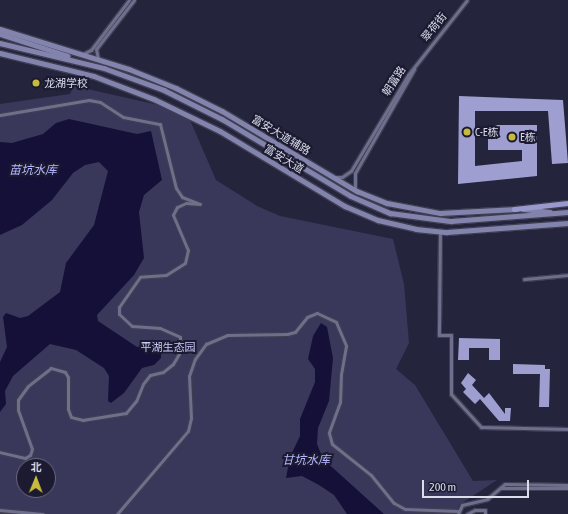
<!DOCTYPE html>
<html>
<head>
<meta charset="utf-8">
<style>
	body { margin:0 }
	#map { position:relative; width:568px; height:514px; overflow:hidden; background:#24243c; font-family:"Asap Condensed","Noto Sans SC",sans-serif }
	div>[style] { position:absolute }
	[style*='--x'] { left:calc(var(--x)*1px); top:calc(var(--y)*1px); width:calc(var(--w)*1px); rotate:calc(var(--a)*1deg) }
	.green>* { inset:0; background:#39385b }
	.water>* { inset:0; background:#151037 }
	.building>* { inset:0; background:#9e9fd0 }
	.roads { filter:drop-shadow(1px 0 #3f3e52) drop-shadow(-1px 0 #3f3e52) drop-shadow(0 1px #3f3e52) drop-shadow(0 -1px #3f3e52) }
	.street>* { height:3px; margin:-1.5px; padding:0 1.5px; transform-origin:1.5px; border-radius:1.5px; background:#6e6f8c }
	.secondary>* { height:4.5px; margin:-2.25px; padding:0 2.25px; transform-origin:2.25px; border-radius:2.25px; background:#8384ad }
	.primary>* { height:5px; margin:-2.5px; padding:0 2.5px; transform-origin:2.5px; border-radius:2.5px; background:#9999cd }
	.dots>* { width:11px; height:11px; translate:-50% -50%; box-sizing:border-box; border:2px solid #1b1a31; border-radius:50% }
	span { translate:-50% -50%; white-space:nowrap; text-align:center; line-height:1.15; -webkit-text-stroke:4px #1b1a31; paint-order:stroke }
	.street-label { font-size:11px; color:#dbdcec }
	.poi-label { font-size:11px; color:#dbdcec }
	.left { translate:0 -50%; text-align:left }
	.park-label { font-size:11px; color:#c9caf7 }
	.water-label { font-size:12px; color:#b5b6fe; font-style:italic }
	.north { position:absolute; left:16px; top:458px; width:40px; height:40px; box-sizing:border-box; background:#1b1a31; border:1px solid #68687c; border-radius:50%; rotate:1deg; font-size:11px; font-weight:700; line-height:16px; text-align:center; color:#dbdcec }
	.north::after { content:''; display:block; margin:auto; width:14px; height:18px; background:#c8bb3b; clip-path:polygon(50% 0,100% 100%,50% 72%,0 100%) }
	.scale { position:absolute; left:422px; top:480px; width:107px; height:18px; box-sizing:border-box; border:2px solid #dbdcec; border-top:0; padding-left:5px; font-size:12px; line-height:14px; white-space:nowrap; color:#dbdcec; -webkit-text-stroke:3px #1b1a31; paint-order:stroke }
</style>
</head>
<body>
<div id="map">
	<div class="green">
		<div style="clip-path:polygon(evenodd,74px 86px,167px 107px,190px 120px,216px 180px,257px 206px,280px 216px,393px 239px,404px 284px,409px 343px,396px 369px,415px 385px,473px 481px,497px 480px,459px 505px,457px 514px,0 514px,0 104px,70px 94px,74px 86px,24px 466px,48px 466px,48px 490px,24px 490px,24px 466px)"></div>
	</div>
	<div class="water">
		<div style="clip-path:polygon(69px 119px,137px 134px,151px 131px,162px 180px,144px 195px,139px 212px,144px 258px,134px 275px,97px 315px,98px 321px,137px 347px,151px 345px,161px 349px,161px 358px,154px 365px,142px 368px,124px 393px,111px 403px,108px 401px,109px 376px,104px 368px,76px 350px,50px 344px,13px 376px,5px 391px,6px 404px,0 412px,0 362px,7px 347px,3px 317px,6px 313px,20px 318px,28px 316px,60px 292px,66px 263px,94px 225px,108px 171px,99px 162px,85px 165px,73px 173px,52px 200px,22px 225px,0 235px,0 142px,12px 143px,43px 134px,56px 123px)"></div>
		<div style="clip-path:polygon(321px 323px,327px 327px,333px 358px,329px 401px,318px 428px,317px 444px,323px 459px,384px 514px,347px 514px,334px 495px,319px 485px,302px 476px,286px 478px,290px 457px,300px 436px,300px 419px,315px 382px,315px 369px,308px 359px,313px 336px)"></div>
	</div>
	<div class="building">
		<div style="clip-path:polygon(459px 96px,563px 100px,568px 163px,552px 164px,548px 111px,475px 111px,475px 166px,522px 161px,522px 150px,488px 150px,488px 125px,537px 125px,537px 176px,458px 184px)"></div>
		<div style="clip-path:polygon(459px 338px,500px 339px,500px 360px,489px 360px,489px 348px,469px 348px,469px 360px,458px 360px)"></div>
		<div style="clip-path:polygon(513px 364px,545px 365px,545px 369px,550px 369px,549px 407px,539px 407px,540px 374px,513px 374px)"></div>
		<div style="clip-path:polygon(468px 373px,476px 380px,472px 385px,484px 398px,489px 393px,505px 414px,505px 408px,511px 408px,510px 421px,499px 421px,480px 399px,475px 404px,463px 392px,466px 389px,461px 383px)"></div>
	</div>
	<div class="roads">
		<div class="street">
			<div style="--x:83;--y:54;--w:9;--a:-27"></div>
			<div style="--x:91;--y:50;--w:63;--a:-52.8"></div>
			<div style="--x:98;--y:59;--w:10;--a:-101"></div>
			<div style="--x:96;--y:49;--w:62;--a:-52.2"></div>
			<div style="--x:0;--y:115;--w:90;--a:-9.6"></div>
			<div style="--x:89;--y:100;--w:11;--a:10"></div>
			<div style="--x:100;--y:102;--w:27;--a:33"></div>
			<div style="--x:123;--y:117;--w:38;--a:11"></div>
			<div style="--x:160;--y:124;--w:66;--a:76"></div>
			<div style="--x:176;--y:188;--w:11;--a:56"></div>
			<div style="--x:182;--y:197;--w:19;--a:21"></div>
			<div style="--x:200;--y:204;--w:14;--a:-176"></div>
			<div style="--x:186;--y:203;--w:10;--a:156"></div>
			<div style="--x:177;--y:207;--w:9;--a:117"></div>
			<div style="--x:173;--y:215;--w:38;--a:67"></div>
			<div style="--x:188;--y:250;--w:13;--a:103"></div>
			<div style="--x:185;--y:263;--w:22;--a:148"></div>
			<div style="--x:166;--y:275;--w:26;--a:176"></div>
			<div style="--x:140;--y:277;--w:37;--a:125"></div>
			<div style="--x:119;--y:307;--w:7;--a:90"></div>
			<div style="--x:119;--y:314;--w:18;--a:43"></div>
			<div style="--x:132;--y:326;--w:28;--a:4"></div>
			<div style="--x:160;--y:328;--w:22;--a:24"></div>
			<div style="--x:180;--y:337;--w:15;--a:90"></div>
			<div style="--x:180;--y:352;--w:14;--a:120"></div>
			<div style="--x:173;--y:364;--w:13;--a:141"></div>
			<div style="--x:163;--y:372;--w:13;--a:167"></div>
			<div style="--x:150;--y:375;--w:11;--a:128"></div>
			<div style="--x:143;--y:384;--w:18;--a:112"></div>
			<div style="--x:136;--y:401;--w:16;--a:130"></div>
			<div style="--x:126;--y:413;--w:44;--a:170.8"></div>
			<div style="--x:83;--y:420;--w:12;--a:-166"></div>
			<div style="--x:71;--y:417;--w:9;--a:-111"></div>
			<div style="--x:68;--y:409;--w:32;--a:-90"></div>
			<div style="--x:68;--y:377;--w:6;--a:-121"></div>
			<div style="--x:65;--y:372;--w:15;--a:-164"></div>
			<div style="--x:51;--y:368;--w:29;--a:142"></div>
			<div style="--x:28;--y:386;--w:17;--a:126"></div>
			<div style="--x:18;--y:400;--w:10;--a:90"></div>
			<div style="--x:18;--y:410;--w:41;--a:70.3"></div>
			<div style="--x:32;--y:449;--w:6;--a:108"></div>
			<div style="--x:30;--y:455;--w:6;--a:149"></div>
			<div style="--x:25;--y:458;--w:26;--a:-167"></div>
			<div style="--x:334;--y:177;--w:8;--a:0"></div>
			<div style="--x:342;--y:177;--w:11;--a:-34"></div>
			<div style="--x:351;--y:171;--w:112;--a:-59.3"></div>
			<div style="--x:408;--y:75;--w:95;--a:-51.8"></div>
			<div style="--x:355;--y:189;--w:16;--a:-90"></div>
			<div style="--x:355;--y:173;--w:120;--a:-60.4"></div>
			<div style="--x:440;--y:232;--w:103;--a:90.6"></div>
			<div style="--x:439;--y:335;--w:12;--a:0"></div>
			<div style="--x:451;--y:335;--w:59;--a:90"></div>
			<div style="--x:451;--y:394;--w:45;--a:47.7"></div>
			<div style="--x:481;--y:427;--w:87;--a:1.3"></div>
			<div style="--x:524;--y:279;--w:44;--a:-5.2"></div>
			<div style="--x:500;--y:488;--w:68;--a:0"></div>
			<div style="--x:0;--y:510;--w:43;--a:5.3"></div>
			<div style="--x:117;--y:514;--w:109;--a:-49.5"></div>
			<div style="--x:188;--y:431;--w:13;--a:-77"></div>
			<div style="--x:191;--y:418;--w:42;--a:-92.7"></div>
			<div style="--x:189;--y:376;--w:18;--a:-71"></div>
			<div style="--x:195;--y:359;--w:19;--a:-54"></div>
			<div style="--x:206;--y:344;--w:23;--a:-23"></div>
			<div style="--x:227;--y:335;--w:60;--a:-1"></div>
			<div style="--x:287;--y:334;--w:8;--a:-14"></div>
			<div style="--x:295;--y:332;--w:19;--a:-51"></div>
			<div style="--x:307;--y:317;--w:11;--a:-22"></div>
			<div style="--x:317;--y:313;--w:21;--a:25"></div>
			<div style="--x:336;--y:322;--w:26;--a:67"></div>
			<div style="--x:346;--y:346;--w:28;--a:100"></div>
			<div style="--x:341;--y:374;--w:28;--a:92"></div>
			<div style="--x:340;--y:402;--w:33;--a:110"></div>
			<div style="--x:329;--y:433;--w:11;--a:75"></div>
			<div style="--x:332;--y:444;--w:50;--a:38.5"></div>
			<div style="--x:371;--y:475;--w:36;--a:51"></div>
			<div style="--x:394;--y:503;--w:13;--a:29"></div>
			<div style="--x:405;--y:509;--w:53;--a:2.2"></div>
			<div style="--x:458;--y:514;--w:10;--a:-66"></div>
			<div style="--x:462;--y:505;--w:26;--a:-13"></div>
			<div style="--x:487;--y:499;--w:23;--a:-40"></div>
			<div style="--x:505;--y:484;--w:63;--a:0.9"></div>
			<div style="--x:467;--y:514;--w:9;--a:-27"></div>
			<div style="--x:475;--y:510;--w:10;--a:0"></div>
			<div style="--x:485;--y:510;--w:4;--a:90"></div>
		</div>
		<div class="secondary">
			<div style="--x:0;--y:29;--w:135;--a:17.2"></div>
			<div style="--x:129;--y:69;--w:51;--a:22"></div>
			<div style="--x:176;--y:88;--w:51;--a:26.6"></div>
			<div style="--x:222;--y:111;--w:157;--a:30.7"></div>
			<div style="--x:357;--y:191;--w:32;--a:22"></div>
			<div style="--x:387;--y:203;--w:54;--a:10.7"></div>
			<div style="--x:440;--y:213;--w:76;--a:-3"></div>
			<div style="--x:0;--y:34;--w:71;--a:17.9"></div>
			<div style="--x:0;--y:43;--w:107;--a:13.5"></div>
			<div style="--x:104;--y:68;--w:64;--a:20.1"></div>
			<div style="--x:164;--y:90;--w:65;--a:26.6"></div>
			<div style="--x:222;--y:119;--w:150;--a:30.8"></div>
			<div style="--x:351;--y:196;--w:43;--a:23.6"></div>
			<div style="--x:390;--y:213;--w:62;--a:7.5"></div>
			<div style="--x:451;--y:221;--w:117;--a:-4.4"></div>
			<div style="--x:0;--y:53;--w:97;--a:13.7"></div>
			<div style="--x:94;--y:76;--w:64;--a:21"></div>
			<div style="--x:154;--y:99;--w:73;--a:25.9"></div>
			<div style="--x:220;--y:131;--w:146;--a:31"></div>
			<div style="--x:345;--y:206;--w:36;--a:23"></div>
			<div style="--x:378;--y:220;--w:39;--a:13"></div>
			<div style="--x:416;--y:229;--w:31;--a:6"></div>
			<div style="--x:447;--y:232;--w:121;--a:-4.3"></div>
			<div style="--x:523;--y:209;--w:27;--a:6"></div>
		</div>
		<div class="primary">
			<div style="--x:514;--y:209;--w:54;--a:-6.3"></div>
		</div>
	</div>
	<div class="dots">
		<div style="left:36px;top:83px;background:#c8bb3b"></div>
		<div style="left:467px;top:132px;background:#c8bb3b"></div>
		<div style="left:512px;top:137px;background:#c8bb3b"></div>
	</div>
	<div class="street-label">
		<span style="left:434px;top:27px;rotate:-51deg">翠荷街</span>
		<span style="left:394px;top:81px;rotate:-57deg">朝富路</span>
		<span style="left:281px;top:135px;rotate:31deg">富安大道辅路</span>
		<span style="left:284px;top:159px;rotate:31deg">富安大道</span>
	</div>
	<div class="poi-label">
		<span class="left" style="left:44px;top:83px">龙湖学校</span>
		<span class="left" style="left:475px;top:132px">C-E栋</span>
		<span class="left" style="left:520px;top:137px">E栋</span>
	</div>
	<div class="park-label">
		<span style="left:168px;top:347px">平湖生态园</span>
	</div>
	<div class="water-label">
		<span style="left:33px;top:171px">苗坑水库</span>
		<span style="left:306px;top:461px">甘坑水库</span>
	</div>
	<div class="north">北</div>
	<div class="scale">200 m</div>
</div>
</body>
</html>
